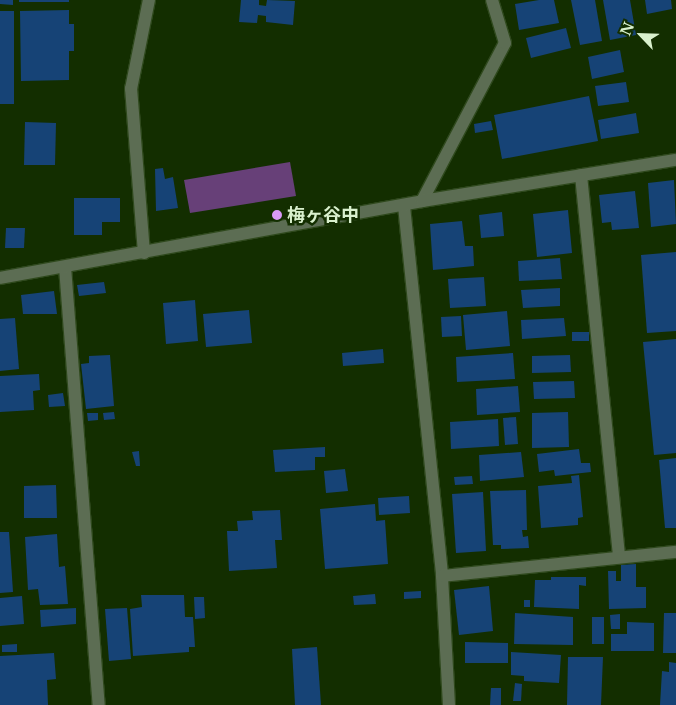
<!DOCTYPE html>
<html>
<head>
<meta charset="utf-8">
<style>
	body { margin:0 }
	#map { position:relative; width:676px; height:705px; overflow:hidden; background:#132e00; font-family:"Libre Baskerville","Noto Sans JP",serif }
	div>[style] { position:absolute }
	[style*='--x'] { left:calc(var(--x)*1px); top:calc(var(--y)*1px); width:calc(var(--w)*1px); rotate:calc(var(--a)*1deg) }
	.water>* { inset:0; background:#674078 }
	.building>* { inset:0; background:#164376 }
	.roads { filter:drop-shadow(1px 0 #2f491d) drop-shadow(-1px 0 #2f491d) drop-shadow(0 1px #2f491d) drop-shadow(0 -1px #2f491d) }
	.minor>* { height:12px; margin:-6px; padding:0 6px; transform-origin:6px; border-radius:6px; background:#5c6d53 }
	.dots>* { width:14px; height:14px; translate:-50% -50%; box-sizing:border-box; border:2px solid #132e00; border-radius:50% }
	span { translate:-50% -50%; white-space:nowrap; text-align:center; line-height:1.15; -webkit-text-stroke:5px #132e00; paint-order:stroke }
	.poi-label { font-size:18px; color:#d9f0cd; font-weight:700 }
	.left { translate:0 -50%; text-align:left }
	.north { position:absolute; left:616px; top:10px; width:50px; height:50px; -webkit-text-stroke:4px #132e00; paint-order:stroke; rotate:294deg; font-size:14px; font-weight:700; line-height:20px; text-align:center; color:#d9f0cd }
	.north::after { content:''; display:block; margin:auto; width:18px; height:22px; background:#d9f0cd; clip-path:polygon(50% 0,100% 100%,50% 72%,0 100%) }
</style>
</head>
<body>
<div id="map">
	<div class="water">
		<div style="clip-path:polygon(290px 162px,296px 196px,190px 213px,184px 180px)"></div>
	</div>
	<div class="building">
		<div style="clip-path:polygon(0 0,13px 0,13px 5px,0 4px)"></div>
		<div style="clip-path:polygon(19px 0,69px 0,69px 2px,19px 2px)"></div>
		<div style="clip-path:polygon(241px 0,259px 0,259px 5px,266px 6px,267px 0,295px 1px,293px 25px,266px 22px,266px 16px,258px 15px,257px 23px,239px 22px)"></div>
		<div style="clip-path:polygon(539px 0,554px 0,559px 23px,519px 30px,515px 4px)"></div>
		<div style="clip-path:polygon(571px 0,595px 0,602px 41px,580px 45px)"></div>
		<div style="clip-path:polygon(603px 0,630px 0,636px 35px,610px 40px)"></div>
		<div style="clip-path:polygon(645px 0,671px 0,672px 9px,647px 14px)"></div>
		<div style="clip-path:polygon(69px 10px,69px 24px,74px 24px,74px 51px,69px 51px,69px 80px,21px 81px,20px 11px)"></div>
		<div style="clip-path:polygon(0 11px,14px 11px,14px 104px,0 104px)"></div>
		<div style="clip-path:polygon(566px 28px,571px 48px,531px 58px,526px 38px)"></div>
		<div style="clip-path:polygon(620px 50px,624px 72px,592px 79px,588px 57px)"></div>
		<div style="clip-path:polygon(626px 82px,629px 102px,598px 106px,595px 86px)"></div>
		<div style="clip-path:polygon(589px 96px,598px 141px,502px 159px,494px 115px)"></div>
		<div style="clip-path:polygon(636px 113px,639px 133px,601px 139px,598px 120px)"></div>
		<div style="clip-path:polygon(491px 121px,493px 130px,475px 133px,474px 124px)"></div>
		<div style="clip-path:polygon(25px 122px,56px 123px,55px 165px,24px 165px)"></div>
		<div style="clip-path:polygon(163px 168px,165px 179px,173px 177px,178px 208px,156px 211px,155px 169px)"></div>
		<div style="clip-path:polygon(674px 180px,676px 224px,651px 227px,648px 183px)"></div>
		<div style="clip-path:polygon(635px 191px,639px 228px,612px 230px,611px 222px,602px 223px,599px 195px)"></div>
		<div style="clip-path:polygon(74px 198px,120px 198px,120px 222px,102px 222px,102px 235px,74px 235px)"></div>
		<div style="clip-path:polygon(568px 210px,572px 253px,537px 257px,533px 214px)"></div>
		<div style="clip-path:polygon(502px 212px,504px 236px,481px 238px,479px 215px)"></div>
		<div style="clip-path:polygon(462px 221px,465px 246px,473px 246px,474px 266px,433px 270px,430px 224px)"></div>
		<div style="clip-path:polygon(6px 228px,25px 228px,24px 248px,5px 248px)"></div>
		<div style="clip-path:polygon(676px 252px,676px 331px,647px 333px,641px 255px)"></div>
		<div style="clip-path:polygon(560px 258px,562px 279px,519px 281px,518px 261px)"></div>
		<div style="clip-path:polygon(484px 277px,486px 306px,450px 308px,448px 279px)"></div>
		<div style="clip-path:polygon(104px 282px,106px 293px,79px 296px,77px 285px)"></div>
		<div style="clip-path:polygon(560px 288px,560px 306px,523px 308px,521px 290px)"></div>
		<div style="clip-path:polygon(54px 291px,57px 314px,23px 314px,21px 295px)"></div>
		<div style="clip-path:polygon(195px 300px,198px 341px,166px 344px,163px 303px)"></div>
		<div style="clip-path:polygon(249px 310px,252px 343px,206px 347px,203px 314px)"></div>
		<div style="clip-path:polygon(507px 311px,510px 346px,466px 350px,463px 315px)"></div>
		<div style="clip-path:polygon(461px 316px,462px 336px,442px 337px,441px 317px)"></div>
		<div style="clip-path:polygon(15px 318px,19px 369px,0 371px,0 319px)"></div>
		<div style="clip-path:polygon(564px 318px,566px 336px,522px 339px,521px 320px)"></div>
		<div style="clip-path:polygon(572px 332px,589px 332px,589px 341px,572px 341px)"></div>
		<div style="clip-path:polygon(676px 339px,676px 453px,654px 455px,643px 342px)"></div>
		<div style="clip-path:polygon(383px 349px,384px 363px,343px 366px,342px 353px)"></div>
		<div style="clip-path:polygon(513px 353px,515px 379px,457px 382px,456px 357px)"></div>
		<div style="clip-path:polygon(110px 355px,114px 406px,86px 409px,81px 364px,89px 363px,89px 356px)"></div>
		<div style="clip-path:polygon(570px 355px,571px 372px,532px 373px,532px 356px)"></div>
		<div style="clip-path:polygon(39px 374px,40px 390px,33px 391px,34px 410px,0 412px,0 376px)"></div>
		<div style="clip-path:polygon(574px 381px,575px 398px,534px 399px,533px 382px)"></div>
		<div style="clip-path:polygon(518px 386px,520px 412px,477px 415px,476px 389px)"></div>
		<div style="clip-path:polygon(63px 393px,65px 406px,49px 407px,48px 395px)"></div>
		<div style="clip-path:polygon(114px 412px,115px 419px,104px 420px,103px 413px)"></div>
		<div style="clip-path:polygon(568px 412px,569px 447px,532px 448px,532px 413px)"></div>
		<div style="clip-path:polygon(87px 413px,98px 413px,98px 420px,88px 421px)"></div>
		<div style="clip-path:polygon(516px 417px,518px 444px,505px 445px,503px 418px)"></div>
		<div style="clip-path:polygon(498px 419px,499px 446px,451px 449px,450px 422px)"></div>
		<div style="clip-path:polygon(325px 447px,325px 457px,315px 457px,315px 470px,275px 472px,273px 450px)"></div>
		<div style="clip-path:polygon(579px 449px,581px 463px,590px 463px,591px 472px,555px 476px,554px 470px,539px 472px,537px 454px)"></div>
		<div style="clip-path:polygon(139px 451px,140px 466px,136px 466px,132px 452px)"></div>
		<div style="clip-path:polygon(521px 452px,524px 477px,480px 481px,479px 455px)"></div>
		<div style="clip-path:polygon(676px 458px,676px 528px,665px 528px,659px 460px)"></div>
		<div style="clip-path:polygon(345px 469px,348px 491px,326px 493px,324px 471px)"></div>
		<div style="clip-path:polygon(579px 475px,583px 517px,578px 518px,578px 525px,541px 528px,538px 486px,572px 483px,571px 476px)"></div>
		<div style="clip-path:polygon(472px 476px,473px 484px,455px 485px,454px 477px)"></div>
		<div style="clip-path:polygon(56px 485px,57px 518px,24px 518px,24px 486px)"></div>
		<div style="clip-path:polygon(526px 490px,527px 530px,522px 530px,523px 537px,528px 536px,529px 548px,501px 549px,501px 545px,493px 545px,490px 491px)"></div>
		<div style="clip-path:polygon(483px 492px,486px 551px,456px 553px,452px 494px)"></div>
		<div style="clip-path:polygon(409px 496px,410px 513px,379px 515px,378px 498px)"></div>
		<div style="clip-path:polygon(375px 504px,376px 521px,385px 520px,388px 564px,325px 569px,320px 509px)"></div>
		<div style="clip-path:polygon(280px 510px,282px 540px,275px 540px,277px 568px,229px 571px,227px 531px,238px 531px,237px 521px,253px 520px,252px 511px)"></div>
		<div style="clip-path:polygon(0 532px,9px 532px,13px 592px,0 593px)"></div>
		<div style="clip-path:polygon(57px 534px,59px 567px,65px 566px,68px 604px,40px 605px,38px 589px,28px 590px,25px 537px)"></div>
		<div style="clip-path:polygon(636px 564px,636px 587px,646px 587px,646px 608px,609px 609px,608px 571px,616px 571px,616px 581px,621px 581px,621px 565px)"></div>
		<div style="clip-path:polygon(551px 577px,586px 577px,586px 586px,579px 585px,579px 609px,534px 607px,535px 580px,551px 580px)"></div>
		<div style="clip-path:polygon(489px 586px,493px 631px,459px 635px,454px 590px)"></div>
		<div style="clip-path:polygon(421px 591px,421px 598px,404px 599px,404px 592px)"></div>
		<div style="clip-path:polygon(375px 594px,376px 604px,354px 605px,353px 596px)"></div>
		<div style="clip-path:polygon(141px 595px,184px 595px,185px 617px,193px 617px,195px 647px,189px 647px,189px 652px,133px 656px,130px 609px,142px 607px)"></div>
		<div style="clip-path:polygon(22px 596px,24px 624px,0 626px,0 598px)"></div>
		<div style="clip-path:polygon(194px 597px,204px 597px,205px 618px,195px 619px)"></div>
		<div style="clip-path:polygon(524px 600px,530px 600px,530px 607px,524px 607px)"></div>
		<div style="clip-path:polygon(76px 608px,76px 624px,41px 627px,40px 610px)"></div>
		<div style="clip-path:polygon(127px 608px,131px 659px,109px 661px,105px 609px)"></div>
		<div style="clip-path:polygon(515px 613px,573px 617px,573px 645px,514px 644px)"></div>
		<div style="clip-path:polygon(664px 613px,676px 613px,676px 653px,663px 653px)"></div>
		<div style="clip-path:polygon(620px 614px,620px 629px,611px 629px,610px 615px)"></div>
		<div style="clip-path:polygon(592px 617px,604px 617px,604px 644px,592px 644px)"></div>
		<div style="clip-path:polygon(627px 622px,654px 623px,654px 651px,611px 651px,611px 634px,627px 634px)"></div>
		<div style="clip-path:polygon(465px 642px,508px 643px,508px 663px,465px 663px)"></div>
		<div style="clip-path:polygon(17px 644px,17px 652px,2px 652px,2px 645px)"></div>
		<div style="clip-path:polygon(317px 647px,321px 705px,295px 705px,292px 649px)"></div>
		<div style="clip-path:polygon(511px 652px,561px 655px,559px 683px,524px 681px,524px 676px,511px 675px)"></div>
		<div style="clip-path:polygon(54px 653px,56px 679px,47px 680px,48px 705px,0 705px,0 656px)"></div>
		<div style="clip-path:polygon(568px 657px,603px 657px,601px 705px,567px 705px)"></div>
		<div style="clip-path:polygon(669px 662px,676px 663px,676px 705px,660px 705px,662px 671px,669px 672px)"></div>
		<div style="clip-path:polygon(515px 683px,522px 684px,521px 701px,513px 701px)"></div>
		<div style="clip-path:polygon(491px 688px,501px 688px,501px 705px,490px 705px)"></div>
	</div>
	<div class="roads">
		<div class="minor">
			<div style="--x:581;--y:175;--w:384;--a:84.3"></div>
			<div style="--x:422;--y:201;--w:178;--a:-62.3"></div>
			<div style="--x:505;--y:43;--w:45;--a:-106.8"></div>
			<div style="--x:404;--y:206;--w:372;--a:84.1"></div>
			<div style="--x:442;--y:576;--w:129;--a:86.9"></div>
			<div style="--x:144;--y:253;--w:165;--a:-94.5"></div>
			<div style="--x:131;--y:89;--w:91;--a:-78.6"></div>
			<div style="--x:65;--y:267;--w:439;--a:85.6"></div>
			<div style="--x:0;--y:278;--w:429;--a:-10.3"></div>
			<div style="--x:422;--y:201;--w:257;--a:-9.2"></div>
			<div style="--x:442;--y:576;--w:235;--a:-5.9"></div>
		</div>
	</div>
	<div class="dots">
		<div style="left:277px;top:215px;background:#d99af7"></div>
	</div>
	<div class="poi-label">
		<span class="left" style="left:287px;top:215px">梅ヶ谷中</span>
	</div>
	<div class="north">N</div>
</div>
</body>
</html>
